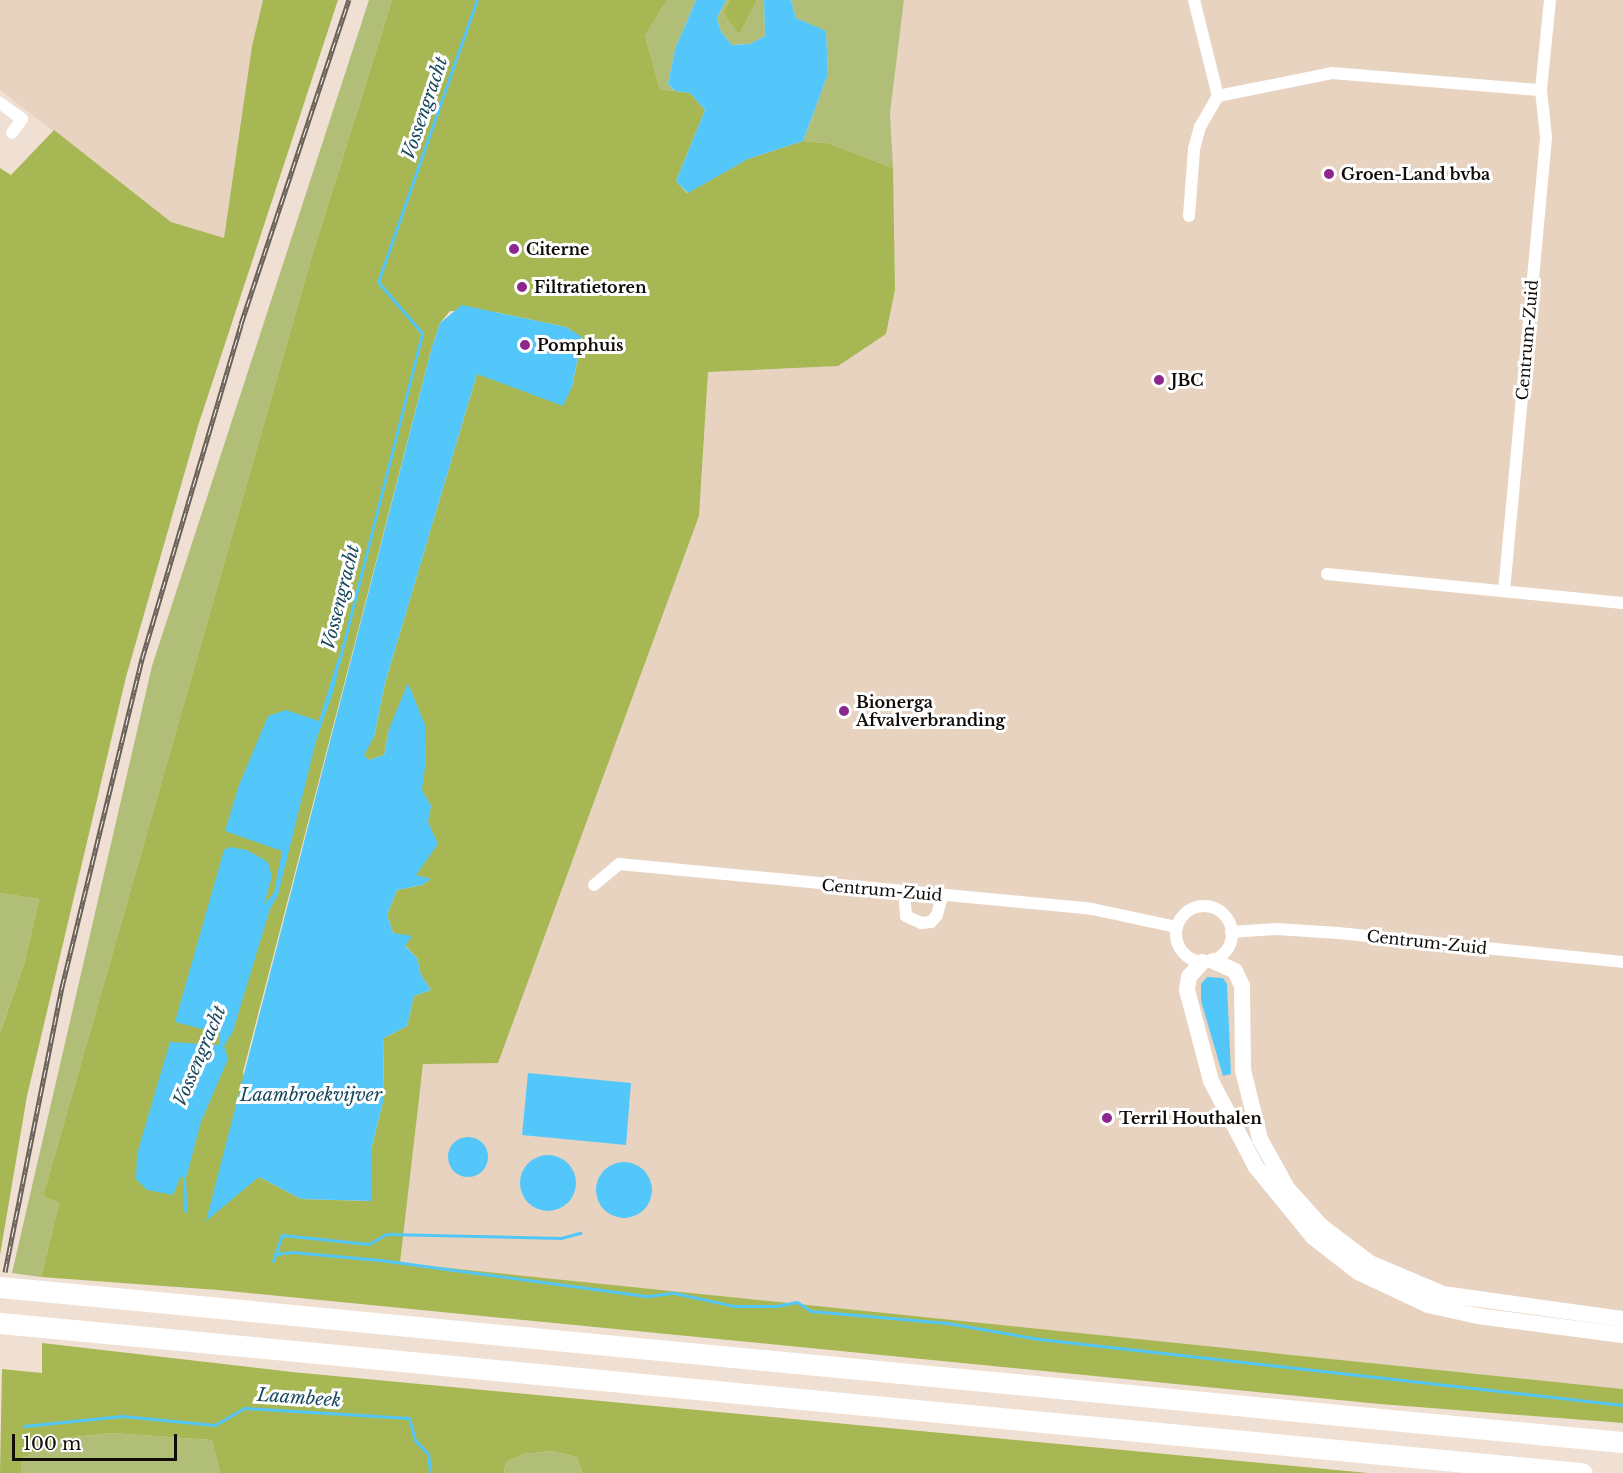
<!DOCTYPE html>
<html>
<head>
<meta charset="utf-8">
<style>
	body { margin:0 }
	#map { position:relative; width:1623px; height:1473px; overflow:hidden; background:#f0e0d3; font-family:"Libre Baskerville",serif }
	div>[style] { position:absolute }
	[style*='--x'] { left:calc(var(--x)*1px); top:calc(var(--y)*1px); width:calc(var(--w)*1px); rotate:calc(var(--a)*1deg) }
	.built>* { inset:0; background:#e8d2c0 }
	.green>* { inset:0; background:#b1be77 }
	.forest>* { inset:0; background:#a7b754 }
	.water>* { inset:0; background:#54c7fa }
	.round { border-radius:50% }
	.stream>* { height:3px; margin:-1.5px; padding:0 1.5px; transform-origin:1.5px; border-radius:1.5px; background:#54c7fa }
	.street>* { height:12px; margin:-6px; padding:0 6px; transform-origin:6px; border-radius:6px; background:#fff }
	.street>.ring { margin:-6px; padding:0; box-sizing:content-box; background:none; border:12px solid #fff; border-radius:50% }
	.secondary>* { height:16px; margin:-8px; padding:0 8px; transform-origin:8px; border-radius:8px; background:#fff }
	.highway>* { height:21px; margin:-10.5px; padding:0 10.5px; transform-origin:10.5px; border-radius:10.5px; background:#fff }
	.rail>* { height:5px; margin-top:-2.5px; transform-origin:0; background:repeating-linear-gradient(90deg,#fff 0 9px,#696058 0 18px); box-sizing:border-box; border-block:2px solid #696058 }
	.dots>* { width:16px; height:16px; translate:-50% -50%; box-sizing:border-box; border:3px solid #fff; border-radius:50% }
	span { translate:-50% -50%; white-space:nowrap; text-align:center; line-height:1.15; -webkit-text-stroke:6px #fff; paint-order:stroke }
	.poi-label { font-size:16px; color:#110c08; font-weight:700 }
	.left { translate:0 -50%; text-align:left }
	.street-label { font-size:16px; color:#110c08 }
	.water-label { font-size:18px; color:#19495e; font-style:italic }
	.scale { position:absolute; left:12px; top:1434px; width:165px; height:27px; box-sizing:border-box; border:3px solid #110c08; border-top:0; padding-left:8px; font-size:18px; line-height:21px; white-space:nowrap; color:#110c08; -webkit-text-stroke:4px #fff; paint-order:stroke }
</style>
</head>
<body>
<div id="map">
	<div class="built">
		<div style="clip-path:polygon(0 0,263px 0,252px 46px,224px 239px,171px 222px,0 90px)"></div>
		<div style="clip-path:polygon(904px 0,1623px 0,1623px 1389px,400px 1263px,423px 1063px,498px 1062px,699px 516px,708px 372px,837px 366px,886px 334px,895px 290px,890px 113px)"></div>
	</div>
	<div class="green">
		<div style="clip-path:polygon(369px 0,392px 0,311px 259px,43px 1196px,59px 1203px,41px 1277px,12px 1273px,152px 666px)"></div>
		<div style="clip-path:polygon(667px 0,696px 0,675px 49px,668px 84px,675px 91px,660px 89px,645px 36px)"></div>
		<div style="clip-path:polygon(726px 0,730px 0,723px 13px,739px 35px,757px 0,764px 0,765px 36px,750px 44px,732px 45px,721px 32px,717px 18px)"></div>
		<div style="clip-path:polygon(791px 0,904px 0,890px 113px,893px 168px,828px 143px,803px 141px,828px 74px,826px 32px,796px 18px)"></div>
		<div style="clip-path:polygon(0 893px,39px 899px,25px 961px,0 1033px)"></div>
		<div style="clip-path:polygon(112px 1433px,212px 1440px,220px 1473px,21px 1473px,23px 1457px,39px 1447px,63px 1438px)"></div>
		<div style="clip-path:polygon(551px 1451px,577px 1457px,582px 1473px,504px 1473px,506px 1462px,524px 1454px)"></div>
	</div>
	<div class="forest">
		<div style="clip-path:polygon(263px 0,338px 0,198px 426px,126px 677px,27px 1096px,0 1255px,0 1033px,25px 961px,39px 899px,0 893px,0 168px,11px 175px,54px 130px,171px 222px,224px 238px,252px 46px)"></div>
		<div style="clip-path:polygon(evenodd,392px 0,667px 0,645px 36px,660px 89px,690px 93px,705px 110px,676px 181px,687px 193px,748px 159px,803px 141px,828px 143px,893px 168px,895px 290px,886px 334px,838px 366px,708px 372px,699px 516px,498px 1063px,423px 1064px,400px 1263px,1623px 1389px,1623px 1423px,1380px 1404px,218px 1290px,41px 1277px,59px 1203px,43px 1196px,311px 259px,392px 0,450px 311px,495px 312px,566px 327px,582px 338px,572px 387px,477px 374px,385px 683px,374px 737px,363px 755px,369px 760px,384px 755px,389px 729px,426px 760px,421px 790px,431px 806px,415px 875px,430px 879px,422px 885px,397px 890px,387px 915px,393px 933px,417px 958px,421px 975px,431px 990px,414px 996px,407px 1026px,384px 1038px,383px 1102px,371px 1150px,371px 1201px,301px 1199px,259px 1177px,243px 1072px,432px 347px,440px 323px,450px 311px)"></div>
		<div style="clip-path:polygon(730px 0,757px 0,739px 35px,723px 13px)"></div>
		<div style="clip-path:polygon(42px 1343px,292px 1372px,1368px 1473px,582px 1473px,577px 1457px,551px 1451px,524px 1454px,506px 1462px,504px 1473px,220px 1473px,212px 1440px,112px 1433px,63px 1438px,23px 1457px,21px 1473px,0 1473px,2px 1369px,42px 1373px)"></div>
	</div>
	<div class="water">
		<div style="clip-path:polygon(696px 0,726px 0,717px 18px,721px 32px,732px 45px,750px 44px,765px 36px,764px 0,791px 0,796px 18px,826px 31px,828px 74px,803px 141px,748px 159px,688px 193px,676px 181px,705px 110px,690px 93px,675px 91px,668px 84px,675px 49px)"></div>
		<div style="clip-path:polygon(462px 305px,566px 327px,582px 337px,572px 387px,563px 406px,477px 374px,385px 683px,374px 737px,364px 755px,369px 760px,384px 755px,389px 729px,408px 683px,425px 725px,426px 760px,422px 790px,431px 806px,428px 822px,438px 844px,416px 875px,431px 879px,422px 885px,397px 890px,387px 915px,393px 933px,412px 936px,405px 946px,417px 958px,421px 975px,431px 990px,414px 996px,407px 1026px,384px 1038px,383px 1102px,371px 1150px,371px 1201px,301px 1199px,259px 1177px,206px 1221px,432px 347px,440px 323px)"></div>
		<div style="clip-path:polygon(338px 658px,341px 659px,334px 689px,316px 741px,278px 895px,270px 909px,233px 1031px,224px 1046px,228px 1059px,201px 1122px,187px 1175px,180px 1178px,173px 1195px,147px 1190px,136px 1179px,137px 1154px,170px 1042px,220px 1045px,219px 1033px,175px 1022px,224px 850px,229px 847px,247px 850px,268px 862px,272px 877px,264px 904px,274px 893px,282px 851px,225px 831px,239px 785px,268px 716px,286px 710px,319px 721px)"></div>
		<div style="clip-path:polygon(1207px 977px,1223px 978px,1227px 984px,1231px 1074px,1223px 1076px,1201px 1001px,1201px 984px)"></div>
		<div style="clip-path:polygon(528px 1073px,631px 1083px,626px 1145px,522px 1135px)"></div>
		<div class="round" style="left:448px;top:1137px;width:40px;height:40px"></div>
		<div class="round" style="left:520px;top:1155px;width:56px;height:56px"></div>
		<div class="round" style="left:596px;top:1162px;width:56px;height:56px"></div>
	</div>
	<div class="stream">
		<div style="--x:339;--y:662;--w:339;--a:-75.8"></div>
		<div style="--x:422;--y:333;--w:67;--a:-130.8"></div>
		<div style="--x:378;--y:282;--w:299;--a:-70.7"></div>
		<div style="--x:184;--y:1174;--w:37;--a:88"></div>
		<div style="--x:275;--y:1254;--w:17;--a:-7"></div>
		<div style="--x:292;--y:1252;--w:88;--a:5.2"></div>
		<div style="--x:380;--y:1260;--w:270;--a:7.7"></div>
		<div style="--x:648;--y:1296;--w:26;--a:-7"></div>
		<div style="--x:674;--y:1293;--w:61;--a:12.2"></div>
		<div style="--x:734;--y:1306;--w:42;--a:0"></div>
		<div style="--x:776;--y:1306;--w:21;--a:-11"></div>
		<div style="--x:797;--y:1302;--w:17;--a:33"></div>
		<div style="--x:811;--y:1311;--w:137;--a:5"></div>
		<div style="--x:947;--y:1323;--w:93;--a:9.9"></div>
		<div style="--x:1039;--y:1339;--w:588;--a:6.45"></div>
		<div style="--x:273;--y:1261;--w:28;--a:-71"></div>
		<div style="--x:282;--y:1235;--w:87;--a:5.9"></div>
		<div style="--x:369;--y:1244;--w:20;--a:-30"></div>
		<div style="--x:386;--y:1234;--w:175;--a:1.3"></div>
		<div style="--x:561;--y:1238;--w:20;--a:-15"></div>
		<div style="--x:24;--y:1426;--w:99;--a:-5.8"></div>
		<div style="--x:122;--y:1416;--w:93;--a:5.5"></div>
		<div style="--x:215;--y:1425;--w:34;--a:-30"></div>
		<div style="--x:244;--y:1408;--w:165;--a:3.5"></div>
		<div style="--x:409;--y:1418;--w:23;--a:75"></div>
		<div style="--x:415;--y:1440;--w:19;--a:47"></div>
		<div style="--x:428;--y:1454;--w:17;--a:83"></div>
	</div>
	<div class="street">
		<div style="--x:1194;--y:0;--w:99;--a:76"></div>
		<div style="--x:0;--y:103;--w:27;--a:36"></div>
		<div style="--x:22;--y:119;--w:17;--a:126"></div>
		<div style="--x:1189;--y:216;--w:67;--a:-85.7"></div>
		<div style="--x:1194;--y:149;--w:23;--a:-75"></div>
		<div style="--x:1200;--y:127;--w:36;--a:-60"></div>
		<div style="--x:1218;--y:96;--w:116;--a:-11.4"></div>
		<div style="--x:1332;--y:73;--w:210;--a:4.7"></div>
		<div style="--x:1327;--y:574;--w:297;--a:5.6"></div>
		<div style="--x:1504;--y:591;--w:456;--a:-84.7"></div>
		<div style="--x:1546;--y:137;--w:47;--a:-96.1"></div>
		<div style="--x:1541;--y:90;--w:90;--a:-84.3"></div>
		<div style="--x:594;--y:885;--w:33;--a:-40"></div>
		<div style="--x:619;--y:864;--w:475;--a:5.4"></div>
		<div style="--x:1092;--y:909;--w:87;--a:12"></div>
		<div style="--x:904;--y:892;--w:24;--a:85"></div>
		<div style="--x:906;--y:916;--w:17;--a:25"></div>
		<div style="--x:921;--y:923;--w:10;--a:-6"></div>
		<div style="--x:931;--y:922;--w:9;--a:-49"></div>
		<div style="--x:937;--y:915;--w:20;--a:-75"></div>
		<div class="ring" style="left:1176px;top:906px;width:44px;height:44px"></div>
		<div style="--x:1231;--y:932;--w:46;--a:-3.7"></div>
		<div style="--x:1277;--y:929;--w:61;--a:3.8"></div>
		<div style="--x:1338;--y:933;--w:286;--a:5.8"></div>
	</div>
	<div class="secondary">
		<div style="--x:1213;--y:961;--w:24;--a:24"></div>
		<div style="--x:1235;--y:971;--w:17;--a:65"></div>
		<div style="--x:1242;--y:986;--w:84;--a:89.3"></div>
		<div style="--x:1243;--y:1070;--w:71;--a:76.2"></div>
		<div style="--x:1260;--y:1139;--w:56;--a:61.1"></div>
		<div style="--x:1287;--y:1188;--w:51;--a:48.2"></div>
		<div style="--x:1321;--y:1226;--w:61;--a:37.1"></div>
		<div style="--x:1370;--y:1263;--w:79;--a:23"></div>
		<div style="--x:1443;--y:1294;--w:182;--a:7.9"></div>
		<div style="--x:1202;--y:962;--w:20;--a:131"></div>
		<div style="--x:1189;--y:977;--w:13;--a:99"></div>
		<div style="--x:1187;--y:990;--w:94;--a:75.2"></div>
		<div style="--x:1211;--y:1081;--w:97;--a:62.4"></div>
		<div style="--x:1256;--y:1167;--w:90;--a:50.8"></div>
		<div style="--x:1313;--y:1237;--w:57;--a:37.9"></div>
		<div style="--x:1358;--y:1272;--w:77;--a:25.2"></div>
		<div style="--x:1428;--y:1305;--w:51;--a:12.4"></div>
		<div style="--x:1478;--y:1316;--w:146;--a:7.5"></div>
	</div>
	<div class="highway">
		<div style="--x:0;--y:1287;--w:1630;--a:5.46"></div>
		<div style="--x:0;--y:1323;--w:1589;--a:5.42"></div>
	</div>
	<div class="rail">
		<div style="--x:5;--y:1272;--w:291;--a:-78.7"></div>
		<div style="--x:62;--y:987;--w:338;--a:-76.3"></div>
		<div style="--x:142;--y:659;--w:349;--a:-73.5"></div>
		<div style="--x:241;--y:324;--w:342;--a:-71.6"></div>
	</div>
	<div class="dots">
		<div style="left:1329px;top:174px;background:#8d278d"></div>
		<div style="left:514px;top:249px;background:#8d278d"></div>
		<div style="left:522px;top:287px;background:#8d278d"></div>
		<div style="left:525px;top:345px;background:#8d278d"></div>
		<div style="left:1159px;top:380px;background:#8d278d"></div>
		<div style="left:844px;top:711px;background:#8d278d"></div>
		<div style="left:1107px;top:1118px;background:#8d278d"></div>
	</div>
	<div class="poi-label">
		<span class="left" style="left:1341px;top:174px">Groen-Land bvba</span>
		<span class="left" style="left:526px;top:249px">Citerne</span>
		<span class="left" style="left:534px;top:287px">Filtratietoren</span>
		<span class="left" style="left:537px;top:345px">Pomphuis</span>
		<span class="left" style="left:1171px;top:380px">JBC</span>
		<span class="left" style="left:856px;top:711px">Bionerga<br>Afvalverbranding</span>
		<span class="left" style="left:1119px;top:1118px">Terril Houthalen</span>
	</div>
	<div class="street-label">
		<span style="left:1527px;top:340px;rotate:-85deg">Centrum-Zuid</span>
		<span style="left:882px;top:890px;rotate:5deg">Centrum-Zuid</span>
		<span style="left:1427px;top:942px;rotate:6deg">Centrum-Zuid</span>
	</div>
	<div class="water-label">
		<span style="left:425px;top:108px;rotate:-71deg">Vossengracht</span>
		<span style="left:341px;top:597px;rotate:-76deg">Vossengracht</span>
		<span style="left:200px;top:1056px;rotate:-67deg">Vossengracht</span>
		<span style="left:311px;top:1095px">Laambroekvijver</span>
		<span style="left:299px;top:1398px;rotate:4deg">Laambeek</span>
	</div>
	<div class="scale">100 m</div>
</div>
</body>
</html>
